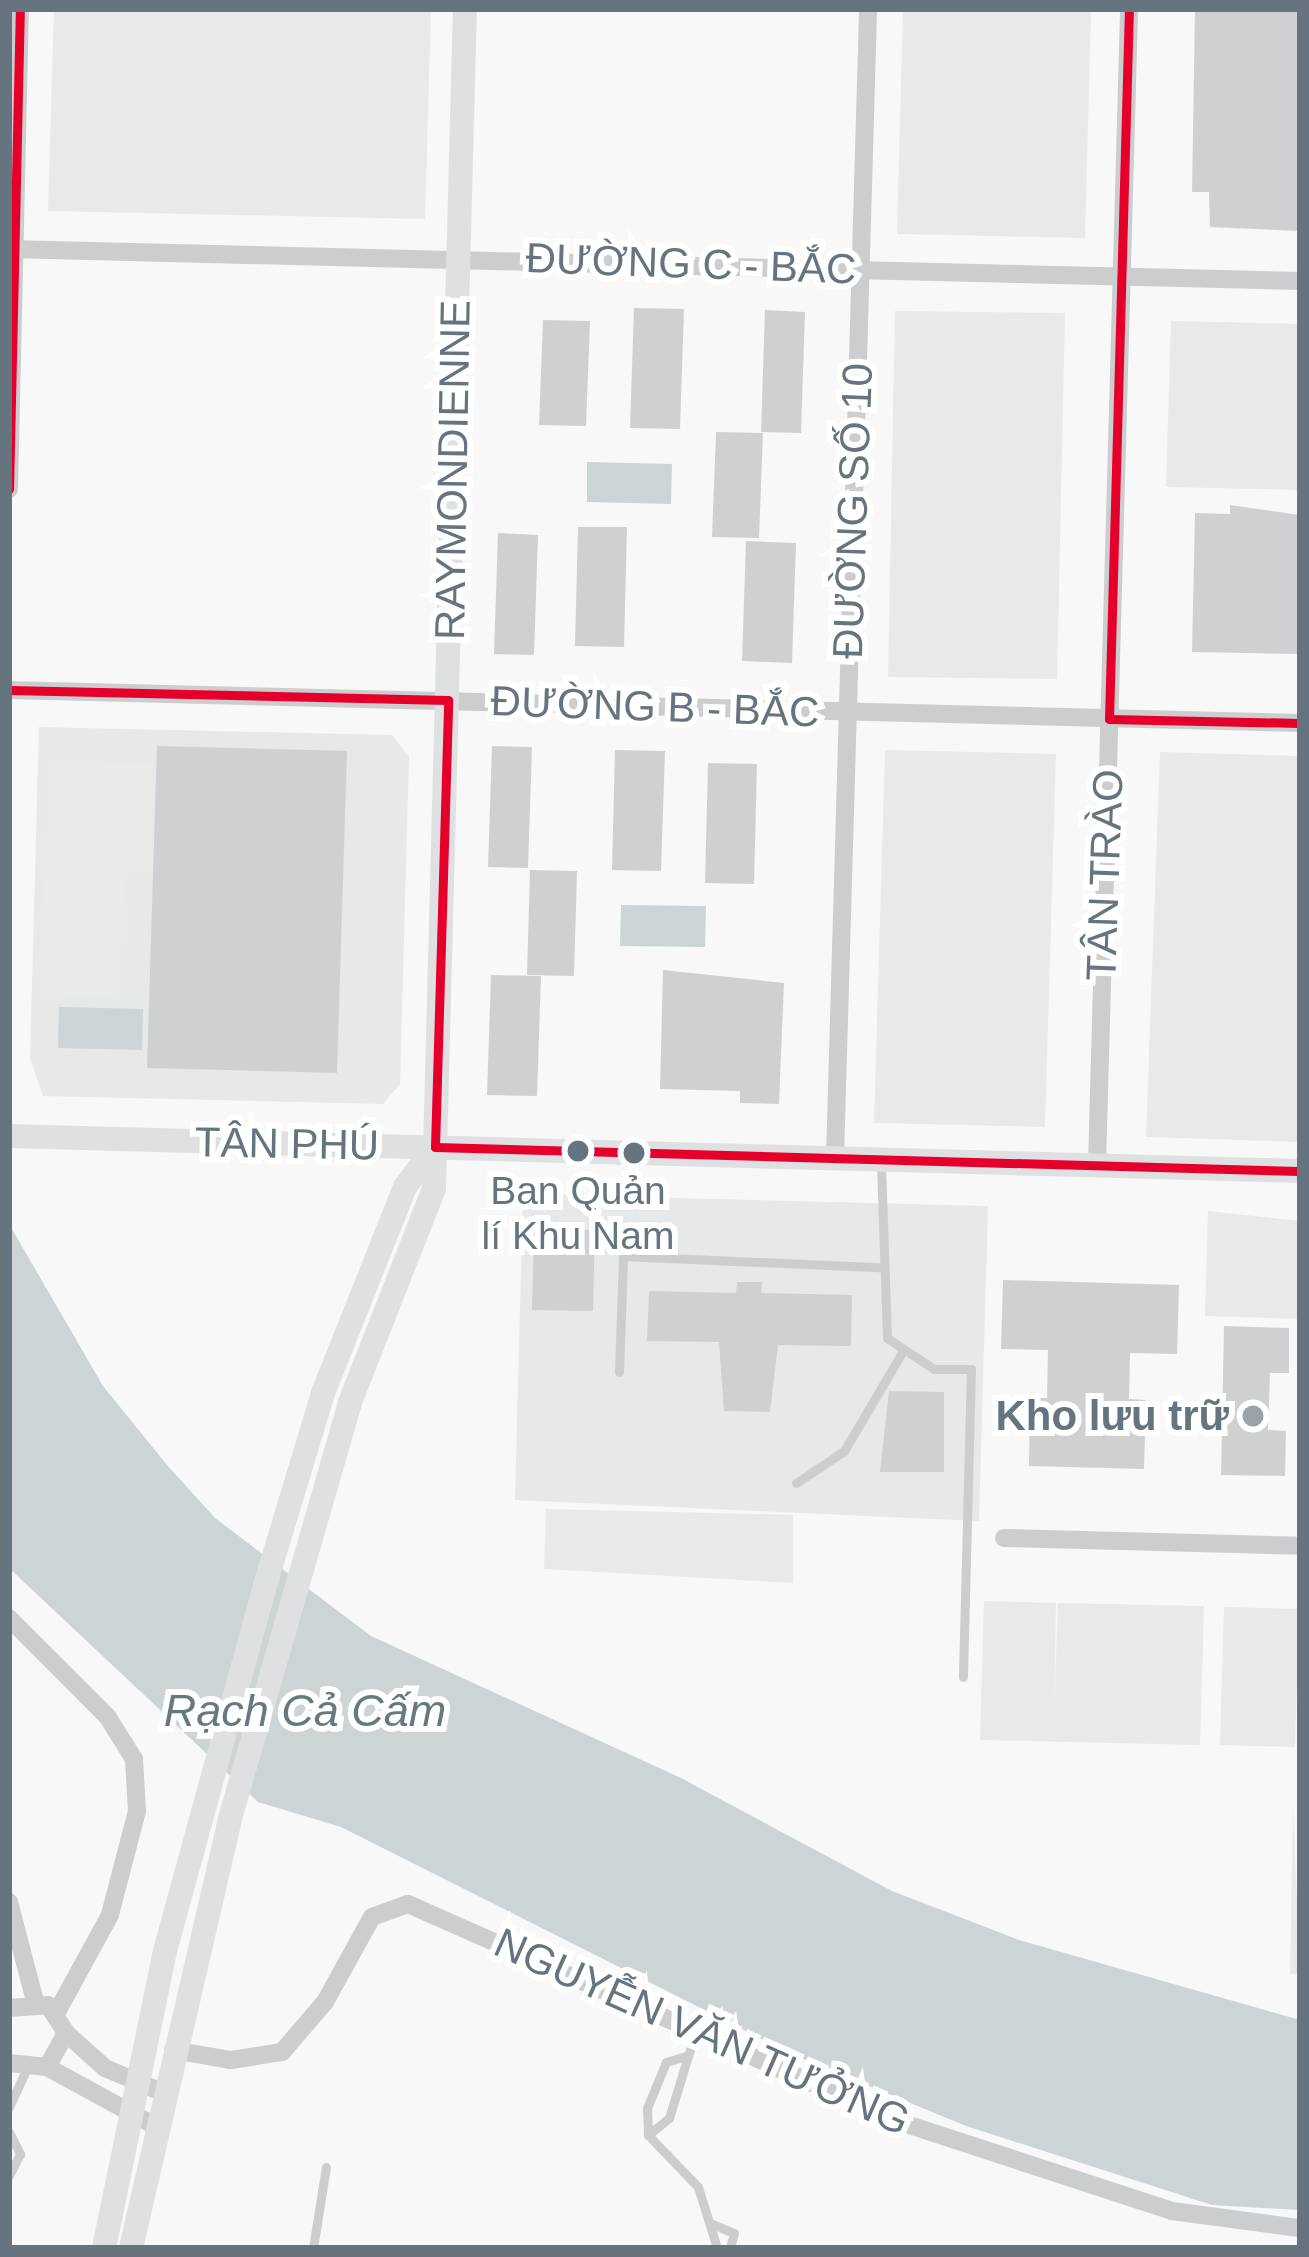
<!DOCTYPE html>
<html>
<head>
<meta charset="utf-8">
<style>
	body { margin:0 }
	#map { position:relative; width:1309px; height:2257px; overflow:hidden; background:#f8f8f8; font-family:Helvetica,sans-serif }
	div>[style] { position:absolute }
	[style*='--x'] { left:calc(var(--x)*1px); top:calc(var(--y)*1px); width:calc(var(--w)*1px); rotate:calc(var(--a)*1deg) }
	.built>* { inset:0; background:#e7e8e8 }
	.green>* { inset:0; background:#e7eae6 }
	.water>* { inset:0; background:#cdd4d6 }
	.building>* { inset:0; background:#cfd0d1 }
	.lane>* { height:9px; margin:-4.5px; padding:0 4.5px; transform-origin:4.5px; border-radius:4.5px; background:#cbcdce }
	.street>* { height:18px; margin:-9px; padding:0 9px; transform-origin:9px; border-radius:9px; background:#cbcdce }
	.secondary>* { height:24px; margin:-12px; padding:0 12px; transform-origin:12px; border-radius:12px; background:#dfe0e1 }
	.bus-1>* { height:9px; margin:-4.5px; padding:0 4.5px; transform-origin:4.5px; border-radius:4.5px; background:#e4002b }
	.dots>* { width:33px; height:33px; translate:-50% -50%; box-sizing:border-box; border:6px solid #fff; border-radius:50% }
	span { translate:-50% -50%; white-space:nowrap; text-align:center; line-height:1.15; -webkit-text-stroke:12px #fff; paint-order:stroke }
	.bus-label { font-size:39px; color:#66747f }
	.street-label { font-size:42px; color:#66747f }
	.poi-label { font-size:42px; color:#66747f; font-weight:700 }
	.right { translate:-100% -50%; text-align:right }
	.water-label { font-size:45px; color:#677980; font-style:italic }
	.frame { position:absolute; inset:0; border:12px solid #66747f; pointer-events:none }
</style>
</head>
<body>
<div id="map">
	<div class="built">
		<div style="clip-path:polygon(39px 727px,392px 735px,409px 757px,400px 1084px,383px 1104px,43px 1096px,30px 1058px)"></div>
		<div style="clip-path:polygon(523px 1194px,988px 1206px,979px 1521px,515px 1500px)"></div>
	</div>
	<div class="green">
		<div style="clip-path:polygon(54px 9px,431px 9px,425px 219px,48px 211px)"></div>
		<div style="clip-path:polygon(903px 9px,1091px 9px,1085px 238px,897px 234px)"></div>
		<div style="clip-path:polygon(895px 311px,1065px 313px,1057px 679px,888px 677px)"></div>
		<div style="clip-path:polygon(1171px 321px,1300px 324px,1300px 490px,1166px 487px)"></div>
		<div style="clip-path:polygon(885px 750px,1056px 754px,1045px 1127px,874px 1123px)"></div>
		<div style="clip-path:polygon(1160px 752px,1300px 756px,1300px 1142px,1146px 1137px)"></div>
		<div style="clip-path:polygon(47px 762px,153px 764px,151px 873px,125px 873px,121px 997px,41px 995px)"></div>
		<div style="clip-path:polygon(1208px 1211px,1300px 1221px,1300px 1319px,1205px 1316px)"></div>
		<div style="clip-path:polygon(546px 1509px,793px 1515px,793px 1583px,544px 1569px)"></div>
		<div style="clip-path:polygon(984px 1601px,1056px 1603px,1054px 1710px,1058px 1603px,1204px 1606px,1200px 1745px,980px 1740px)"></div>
		<div style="clip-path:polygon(1224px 1607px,1299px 1609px,1295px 1747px,1220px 1745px)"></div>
		<div style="clip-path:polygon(1293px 1807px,1300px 1974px,1290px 1974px)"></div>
	</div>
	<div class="water">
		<div style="clip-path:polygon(587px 462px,672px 464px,671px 504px,587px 502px)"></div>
		<div style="clip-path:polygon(621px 905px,706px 906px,705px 947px,620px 946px)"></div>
		<div style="clip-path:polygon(59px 1007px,143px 1009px,142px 1050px,58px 1048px)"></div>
		<div style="clip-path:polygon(9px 1224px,103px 1386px,167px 1465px,215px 1518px,371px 1636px,681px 1778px,892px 1891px,1019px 1940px,1300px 2020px,1300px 2210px,1212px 2205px,966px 2126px,794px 2055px,341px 1827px,258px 1802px,9px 1568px)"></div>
	</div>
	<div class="building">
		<div style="clip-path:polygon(1195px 9px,1300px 9px,1300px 231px,1210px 227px,1209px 192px,1192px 192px)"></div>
		<div style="clip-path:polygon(634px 308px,684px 309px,680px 429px,630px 428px)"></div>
		<div style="clip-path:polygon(765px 310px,805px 312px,801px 433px,761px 432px)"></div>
		<div style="clip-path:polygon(543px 320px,590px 321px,586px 426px,539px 425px)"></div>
		<div style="clip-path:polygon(716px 432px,763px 433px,759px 538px,712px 537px)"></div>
		<div style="clip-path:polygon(1230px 505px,1300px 515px,1300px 654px,1192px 652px,1195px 513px,1230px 514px)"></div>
		<div style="clip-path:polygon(578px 527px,627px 527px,624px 647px,575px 646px)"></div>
		<div style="clip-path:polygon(498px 533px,538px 535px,534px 655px,494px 654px)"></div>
		<div style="clip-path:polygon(746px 541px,796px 543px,792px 663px,742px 661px)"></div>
		<div style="clip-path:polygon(157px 746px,347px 751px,337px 1073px,147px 1068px)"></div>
		<div style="clip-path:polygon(492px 746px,532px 747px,528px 868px,488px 867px)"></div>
		<div style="clip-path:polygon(615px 750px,665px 751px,661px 871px,612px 870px)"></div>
		<div style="clip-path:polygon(708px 763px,757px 764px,754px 884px,705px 883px)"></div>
		<div style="clip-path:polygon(530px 870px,577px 871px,574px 976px,527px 975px)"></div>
		<div style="clip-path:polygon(663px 970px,784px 983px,779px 1104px,740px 1103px,740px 1091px,660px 1089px)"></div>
		<div style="clip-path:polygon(491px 975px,541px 976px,537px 1096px,487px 1095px)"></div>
		<div style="clip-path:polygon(534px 1228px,595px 1230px,593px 1311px,532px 1310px)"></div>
		<div style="clip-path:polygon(1003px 1280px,1179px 1285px,1177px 1354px,1130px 1353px,1129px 1399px,1146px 1400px,1144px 1469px,1029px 1466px,1030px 1398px,1047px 1398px,1048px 1350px,1001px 1349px)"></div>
		<div style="clip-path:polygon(737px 1282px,762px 1282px,761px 1293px,852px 1295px,851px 1346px,778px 1345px,770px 1412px,724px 1411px,719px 1342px,647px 1341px,649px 1291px,736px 1293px)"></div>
		<div style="clip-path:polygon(1224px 1326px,1289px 1328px,1289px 1373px,1270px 1373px,1268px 1430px,1286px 1431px,1285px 1476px,1221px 1475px)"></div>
		<div style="clip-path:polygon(889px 1391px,944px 1392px,944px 1472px,880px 1472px)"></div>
	</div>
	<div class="lane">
		<div style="--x:881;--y:1165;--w:173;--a:88"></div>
		<div style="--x:887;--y:1338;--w:56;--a:33.4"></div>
		<div style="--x:934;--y:1369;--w:37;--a:0"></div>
		<div style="--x:971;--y:1369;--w:308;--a:91.5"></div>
		<div style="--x:619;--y:1372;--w:116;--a:-88"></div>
		<div style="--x:623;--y:1256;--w:256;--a:2.5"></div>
		<div style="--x:796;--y:1483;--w:58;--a:-33.7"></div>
		<div style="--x:844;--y:1451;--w:118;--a:-59.5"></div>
		<div style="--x:686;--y:2056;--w:21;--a:163"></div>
		<div style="--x:666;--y:2062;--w:50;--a:112.4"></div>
		<div style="--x:647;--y:2108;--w:27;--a:88"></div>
		<div style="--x:648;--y:2135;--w:72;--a:46.1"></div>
		<div style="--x:698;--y:2187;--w:64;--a:72.7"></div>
		<div style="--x:9;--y:2107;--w:41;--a:-65.3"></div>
		<div style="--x:9;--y:2132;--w:25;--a:63"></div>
		<div style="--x:20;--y:2154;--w:25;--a:117"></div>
		<div style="--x:648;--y:2135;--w:27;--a:-39"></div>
		<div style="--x:669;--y:2118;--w:92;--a:-72.9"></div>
		<div style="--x:710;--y:2223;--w:26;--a:23"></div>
		<div style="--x:734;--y:2233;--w:16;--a:105"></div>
		<div style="--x:313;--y:2248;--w:82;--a:-80.9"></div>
	</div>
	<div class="street">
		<div style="--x:9;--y:249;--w:1291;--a:1.42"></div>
		<div style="--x:9;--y:489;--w:480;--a:-88.7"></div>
		<div style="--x:9;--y:690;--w:1291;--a:1.46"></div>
		<div style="--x:835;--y:1158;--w:1149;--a:-88.35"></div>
		<div style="--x:1097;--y:1165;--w:1156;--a:-88.41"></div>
		<div style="--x:1004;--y:1538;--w:296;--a:1.5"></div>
		<div style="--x:9;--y:1618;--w:139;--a:45"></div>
		<div style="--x:107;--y:1716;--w:51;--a:57.9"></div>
		<div style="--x:134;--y:1759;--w:52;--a:86.7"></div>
		<div style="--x:137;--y:1811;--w:107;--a:104.6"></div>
		<div style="--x:110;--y:1915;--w:111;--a:118.7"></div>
		<div style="--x:9;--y:1902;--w:102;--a:75.3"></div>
		<div style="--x:9;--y:2008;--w:39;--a:-4"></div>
		<div style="--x:48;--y:2005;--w:33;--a:57"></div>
		<div style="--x:66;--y:2033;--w:39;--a:119"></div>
		<div style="--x:47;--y:2067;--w:38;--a:-174"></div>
		<div style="--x:66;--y:2033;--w:52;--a:41.9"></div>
		<div style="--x:105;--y:2068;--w:64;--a:23"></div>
		<div style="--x:173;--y:2050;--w:59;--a:9.8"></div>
		<div style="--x:231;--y:2060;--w:52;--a:-8.9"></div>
		<div style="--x:282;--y:2052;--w:66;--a:-49.3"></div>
		<div style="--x:325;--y:2002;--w:97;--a:-61.1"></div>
		<div style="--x:372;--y:1917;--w:38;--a:-20"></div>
		<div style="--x:408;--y:1904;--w:538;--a:23.9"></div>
		<div style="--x:900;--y:2122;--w:286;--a:18.1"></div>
		<div style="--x:1172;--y:2211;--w:129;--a:7.6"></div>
		<div style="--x:47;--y:2067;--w:125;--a:28.6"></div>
	</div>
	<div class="secondary">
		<div style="--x:9;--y:1136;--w:1291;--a:1.55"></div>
		<div style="--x:104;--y:2248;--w:303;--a:-78.4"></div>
		<div style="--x:165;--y:1951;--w:383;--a:-74.7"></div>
		<div style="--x:266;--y:1582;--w:197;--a:-73.2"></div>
		<div style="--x:323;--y:1393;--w:222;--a:-68.3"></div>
		<div style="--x:405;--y:1187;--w:50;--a:-53.1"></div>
		<div style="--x:131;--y:2248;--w:437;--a:-77"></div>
		<div style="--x:229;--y:1822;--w:437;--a:-73.9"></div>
		<div style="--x:350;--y:1402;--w:229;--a:-68.5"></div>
		<div style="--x:434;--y:1189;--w:1180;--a:-88.5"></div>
	</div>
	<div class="bus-1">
		<div style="--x:9;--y:489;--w:480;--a:-88.7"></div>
		<div style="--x:9;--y:690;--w:439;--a:1.3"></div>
		<div style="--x:1109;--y:719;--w:710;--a:-88.39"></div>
		<div style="--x:1109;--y:719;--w:191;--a:1.2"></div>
		<div style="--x:435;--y:1147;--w:865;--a:1.59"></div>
		<div style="--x:435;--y:1147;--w:447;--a:-88.3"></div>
	</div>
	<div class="dots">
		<div style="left:578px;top:1151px;background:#66747f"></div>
		<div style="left:634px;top:1153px;background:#66747f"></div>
		<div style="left:1253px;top:1416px;background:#99a2a9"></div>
	</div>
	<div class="bus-label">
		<span style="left:578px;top:1214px">Ban Quản<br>lí Khu Nam</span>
	</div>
	<div class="street-label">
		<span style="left:691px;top:264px;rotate:2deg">ĐƯỜNG C - BẮC</span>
		<span style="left:453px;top:470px;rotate:-89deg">RAYMONDIENNE</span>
		<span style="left:853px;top:511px;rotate:-88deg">ĐƯỜNG SỐ 10</span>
		<span style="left:655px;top:707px;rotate:2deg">ĐƯỜNG B - BẮC</span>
		<span style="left:1105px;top:875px;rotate:-88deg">TÂN TRÀO</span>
		<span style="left:287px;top:1144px;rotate:1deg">TÂN PHÚ</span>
		<span style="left:702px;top:2032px;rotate:24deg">NGUYỄN VĂN TƯỞNG</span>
	</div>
	<div class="poi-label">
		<span class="right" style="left:1229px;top:1416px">Kho lưu trữ</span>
	</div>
	<div class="water-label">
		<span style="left:305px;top:1711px">Rạch Cả Cấm</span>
	</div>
	<div class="frame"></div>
</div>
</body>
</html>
